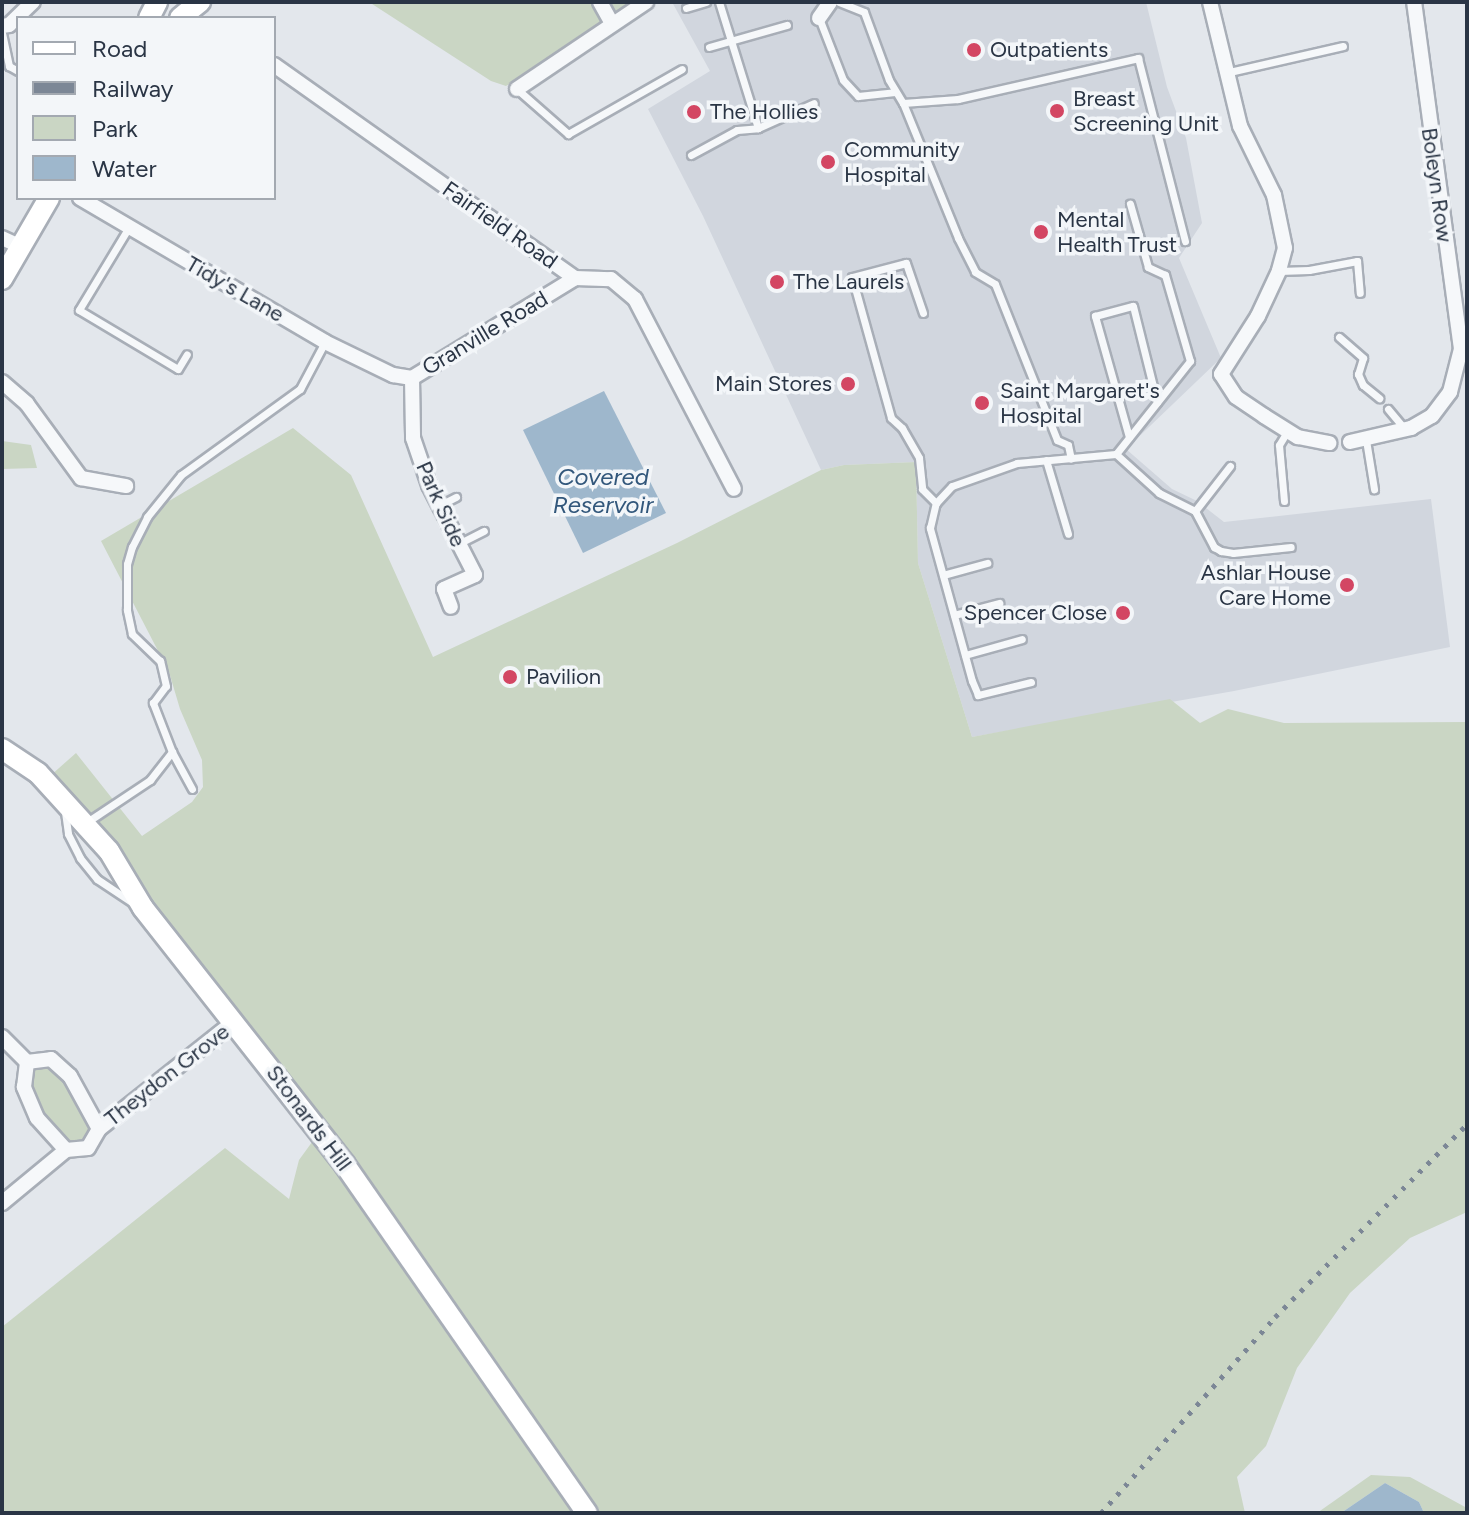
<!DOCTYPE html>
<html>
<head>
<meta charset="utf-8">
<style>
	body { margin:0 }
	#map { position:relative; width:1469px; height:1515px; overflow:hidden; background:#e3e7ec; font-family:Figtree,sans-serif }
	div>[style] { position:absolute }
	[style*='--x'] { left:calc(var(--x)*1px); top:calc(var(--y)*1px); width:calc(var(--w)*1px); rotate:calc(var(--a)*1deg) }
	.built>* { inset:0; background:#d1d6de }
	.green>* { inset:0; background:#cad6c4 }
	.water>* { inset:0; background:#9eb7cc }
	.roads { filter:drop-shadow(2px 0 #a8aeb7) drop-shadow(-2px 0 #a8aeb7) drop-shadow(0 2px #a8aeb7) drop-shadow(0 -2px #a8aeb7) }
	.lane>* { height:7px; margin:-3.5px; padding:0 3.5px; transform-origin:3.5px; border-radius:3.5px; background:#f6f8fa }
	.street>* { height:14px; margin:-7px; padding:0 7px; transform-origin:7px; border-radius:7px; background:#f6f8fa }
	.secondary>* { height:20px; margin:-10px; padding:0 10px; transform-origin:10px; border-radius:10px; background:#fff }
	.rail>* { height:5px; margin-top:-2.5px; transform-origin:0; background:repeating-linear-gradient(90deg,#7c8796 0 4px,transparent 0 12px) }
	.dots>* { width:22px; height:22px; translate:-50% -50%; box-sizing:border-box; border:4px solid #f3f6f9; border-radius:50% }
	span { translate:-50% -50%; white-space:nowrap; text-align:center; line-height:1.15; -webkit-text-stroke:7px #f3f6f9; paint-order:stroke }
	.poi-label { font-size:22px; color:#2a3545 }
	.left { translate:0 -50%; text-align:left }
	.right { translate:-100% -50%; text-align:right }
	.street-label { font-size:22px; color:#2a3545 }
	.water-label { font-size:24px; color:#32577b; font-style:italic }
	.frame { position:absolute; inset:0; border:4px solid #2a3545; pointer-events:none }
	.legend { position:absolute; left:16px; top:16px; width:260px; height:184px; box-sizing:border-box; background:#f3f6f9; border:2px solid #a3a9b1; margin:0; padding:10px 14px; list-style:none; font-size:24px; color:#2a3545 }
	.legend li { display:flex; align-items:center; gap:16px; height:40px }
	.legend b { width:40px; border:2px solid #a3a9b1 }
</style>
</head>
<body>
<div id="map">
	<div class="built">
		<div style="clip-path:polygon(672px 2px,1146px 2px,1167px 87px,1186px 138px,1202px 223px,1179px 258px,1221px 358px,1126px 449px,1172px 489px,1197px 501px,1224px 522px,1431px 499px,1450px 647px,1234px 691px,972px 737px,918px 563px,916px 462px,844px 465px,821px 470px,703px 216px,648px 109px,710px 71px)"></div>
	</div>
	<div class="green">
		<div style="clip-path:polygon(369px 2px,639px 2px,506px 86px,491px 81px)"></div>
		<div style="clip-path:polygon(293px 428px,351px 475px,433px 657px,677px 543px,821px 470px,844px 465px,916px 462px,918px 563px,972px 737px,1170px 699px,1200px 723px,1228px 709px,1284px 723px,1467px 722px,1467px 1212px,1410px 1238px,1350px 1293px,1297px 1368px,1266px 1446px,1237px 1477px,1245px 1513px,595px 1513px,50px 776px,76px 753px,142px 836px,192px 802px,203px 787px,202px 760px,180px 709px,169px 672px,101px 541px)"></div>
		<div style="clip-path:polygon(2px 441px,31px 445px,37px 468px,2px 469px)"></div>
		<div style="clip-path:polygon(47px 1064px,65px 1079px,94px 1127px,87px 1141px,79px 1145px,67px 1143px,40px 1111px,29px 1089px,29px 1068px)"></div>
		<div style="clip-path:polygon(315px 1138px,472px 1368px,576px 1513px,2px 1513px,2px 1327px,225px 1148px,289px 1199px,299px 1160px)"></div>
		<div style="clip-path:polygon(1371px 1475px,1410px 1477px,1467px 1508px,1467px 1513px,1424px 1513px,1419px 1502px,1385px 1483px,1341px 1513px,1317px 1513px)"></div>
	</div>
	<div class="water">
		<div style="clip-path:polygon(604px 391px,666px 513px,583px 553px,523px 430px)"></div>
		<div style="clip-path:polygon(1385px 1483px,1419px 1502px,1424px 1513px,1341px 1513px)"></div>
	</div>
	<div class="roads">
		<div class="lane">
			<div style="--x:719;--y:2;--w:132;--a:72.8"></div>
			<div style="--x:839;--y:2;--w:27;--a:22"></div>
			<div style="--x:864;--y:12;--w:72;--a:69.8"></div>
			<div style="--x:889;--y:80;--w:27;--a:59"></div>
			<div style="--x:903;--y:103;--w:146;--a:67.8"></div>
			<div style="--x:958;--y:238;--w:38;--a:63"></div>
			<div style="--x:975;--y:272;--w:23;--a:31"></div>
			<div style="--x:995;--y:284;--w:168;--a:68.3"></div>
			<div style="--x:1057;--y:440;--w:12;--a:24"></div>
			<div style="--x:1068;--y:445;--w:14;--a:78"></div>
			<div style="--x:686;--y:8;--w:21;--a:-17"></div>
			<div style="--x:819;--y:18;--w:66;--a:68.8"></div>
			<div style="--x:843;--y:80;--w:22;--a:47"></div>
			<div style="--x:858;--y:96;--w:37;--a:-6"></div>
			<div style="--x:2;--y:33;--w:34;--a:78"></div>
			<div style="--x:9;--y:66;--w:10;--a:29"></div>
			<div style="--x:709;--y:47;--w:81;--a:-15.8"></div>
			<div style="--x:1225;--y:73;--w:121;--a:-12.9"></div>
			<div style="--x:518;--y:90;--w:67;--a:41.3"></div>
			<div style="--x:568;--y:134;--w:131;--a:-29.7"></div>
			<div style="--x:903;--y:103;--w:55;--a:-4.2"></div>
			<div style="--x:958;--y:99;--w:185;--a:-12.8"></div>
			<div style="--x:1138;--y:58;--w:189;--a:75.6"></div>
			<div style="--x:691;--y:155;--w:52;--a:-28.5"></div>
			<div style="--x:737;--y:130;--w:21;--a:-5"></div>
			<div style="--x:758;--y:128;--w:61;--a:-24.1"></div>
			<div style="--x:129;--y:227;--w:97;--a:121.1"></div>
			<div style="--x:79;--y:310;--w:115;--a:30.8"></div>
			<div style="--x:178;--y:369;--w:17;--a:-59"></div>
			<div style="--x:1279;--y:271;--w:30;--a:-2"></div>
			<div style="--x:1309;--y:270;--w:49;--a:-10.6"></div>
			<div style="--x:1357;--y:261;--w:32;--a:85"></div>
			<div style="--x:923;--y:313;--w:53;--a:-108.8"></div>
			<div style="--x:906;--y:263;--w:56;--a:165.5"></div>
			<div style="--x:852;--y:277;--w:146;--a:74.5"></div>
			<div style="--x:891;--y:418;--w:15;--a:42"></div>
			<div style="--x:902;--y:428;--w:34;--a:60"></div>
			<div style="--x:919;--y:458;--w:31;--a:84"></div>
			<div style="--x:922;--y:489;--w:20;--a:45"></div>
			<div style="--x:1339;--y:337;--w:32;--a:41"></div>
			<div style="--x:1363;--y:358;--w:17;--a:107"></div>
			<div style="--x:1358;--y:374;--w:12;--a:66"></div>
			<div style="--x:1363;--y:385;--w:21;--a:39"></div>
			<div style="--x:1388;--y:409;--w:26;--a:50"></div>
			<div style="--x:1129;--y:437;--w:126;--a:-105.7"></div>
			<div style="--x:1095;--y:316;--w:39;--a:-15"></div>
			<div style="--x:1133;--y:306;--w:99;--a:76"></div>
			<div style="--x:1366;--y:440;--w:50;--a:80.7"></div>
			<div style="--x:1116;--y:454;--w:119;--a:-51.5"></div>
			<div style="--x:1190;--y:361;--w:90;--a:-106.2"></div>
			<div style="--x:1165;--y:275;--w:19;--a:-155"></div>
			<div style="--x:1148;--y:267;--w:66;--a:-105.9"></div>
			<div style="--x:1046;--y:460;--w:77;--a:73.4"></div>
			<div style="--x:1284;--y:501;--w:56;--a:-95.1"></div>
			<div style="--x:1279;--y:445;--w:17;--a:-59"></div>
			<div style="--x:440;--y:505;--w:18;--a:-27"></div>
			<div style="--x:1195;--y:511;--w:57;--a:-52.1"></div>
			<div style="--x:458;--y:544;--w:29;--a:-27"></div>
			<div style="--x:943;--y:575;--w:46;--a:-15.3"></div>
			<div style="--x:954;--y:615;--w:47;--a:-14.9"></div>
			<div style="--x:965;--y:655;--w:59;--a:-15.7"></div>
			<div style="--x:1031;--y:682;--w:55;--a:166.2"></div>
			<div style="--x:978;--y:695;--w:15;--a:-113"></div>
			<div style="--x:972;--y:681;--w:159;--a:-105.4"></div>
			<div style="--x:930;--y:528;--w:26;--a:-77"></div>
			<div style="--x:936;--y:503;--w:23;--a:-47"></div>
			<div style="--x:952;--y:486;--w:69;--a:-19.5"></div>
			<div style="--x:1017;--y:463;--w:99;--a:-5.2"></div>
			<div style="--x:1116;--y:454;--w:58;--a:42.2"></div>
			<div style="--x:1159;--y:493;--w:40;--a:26.6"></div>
			<div style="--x:1195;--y:511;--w:41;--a:62.2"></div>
			<div style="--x:1214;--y:547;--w:8;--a:30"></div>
			<div style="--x:1221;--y:551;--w:12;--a:9"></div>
			<div style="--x:1233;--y:553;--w:58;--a:-5.9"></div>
			<div style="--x:172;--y:752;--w:42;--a:61.6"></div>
			<div style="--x:65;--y:812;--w:22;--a:82"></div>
			<div style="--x:68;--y:834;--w:27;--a:63"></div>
			<div style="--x:80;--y:858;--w:27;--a:51"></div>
			<div style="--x:97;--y:879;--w:43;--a:33.7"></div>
			<div style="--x:87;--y:822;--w:76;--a:-33.7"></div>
			<div style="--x:150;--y:780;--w:36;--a:-52"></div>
			<div style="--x:172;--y:752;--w:53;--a:-111.2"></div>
			<div style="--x:153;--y:703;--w:21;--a:-53"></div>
			<div style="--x:166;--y:686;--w:26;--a:-103"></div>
			<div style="--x:160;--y:661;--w:39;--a:-136"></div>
			<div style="--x:132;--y:634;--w:25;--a:-102"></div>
			<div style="--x:127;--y:610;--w:46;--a:-90"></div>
			<div style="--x:127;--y:564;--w:18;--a:-74"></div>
			<div style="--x:132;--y:547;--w:34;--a:-63"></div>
			<div style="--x:147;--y:517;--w:54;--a:-51"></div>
			<div style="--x:181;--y:475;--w:147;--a:-35.9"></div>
			<div style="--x:300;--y:389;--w:53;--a:-62"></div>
		</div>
		<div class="street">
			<div style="--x:600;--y:2;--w:25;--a:61"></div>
			<div style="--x:1210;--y:2;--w:128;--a:76.4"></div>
			<div style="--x:1240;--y:126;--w:77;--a:63.8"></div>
			<div style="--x:1274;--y:195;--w:54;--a:78.3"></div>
			<div style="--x:1285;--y:248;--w:24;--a:105"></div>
			<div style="--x:1279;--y:271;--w:50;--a:115"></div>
			<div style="--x:1258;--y:316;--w:69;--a:122.5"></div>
			<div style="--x:1221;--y:374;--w:27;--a:57"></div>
			<div style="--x:1236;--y:397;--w:34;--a:34"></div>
			<div style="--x:1264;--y:416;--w:40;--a:32"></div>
			<div style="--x:1298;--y:437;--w:32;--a:11"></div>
			<div style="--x:819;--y:18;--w:19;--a:-55"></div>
			<div style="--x:2;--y:26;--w:7;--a:-8"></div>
			<div style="--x:9;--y:25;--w:33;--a:-44"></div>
			<div style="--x:274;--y:65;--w:369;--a:35.3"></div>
			<div style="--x:575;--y:278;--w:36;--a:2"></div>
			<div style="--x:611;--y:279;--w:31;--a:40"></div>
			<div style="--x:635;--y:299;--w:214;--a:62.5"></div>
			<div style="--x:517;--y:89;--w:156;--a:-34"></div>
			<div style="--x:80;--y:198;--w:284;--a:30.4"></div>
			<div style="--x:325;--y:342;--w:76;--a:25.9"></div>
			<div style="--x:393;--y:375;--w:19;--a:9"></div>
			<div style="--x:412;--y:378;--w:191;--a:-31.5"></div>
			<div style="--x:2;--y:238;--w:21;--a:25"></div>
			<div style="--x:412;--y:378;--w:60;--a:89"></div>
			<div style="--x:413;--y:438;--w:50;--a:71.2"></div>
			<div style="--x:429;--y:485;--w:101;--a:62.9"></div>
			<div style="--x:475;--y:575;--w:34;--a:156"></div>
			<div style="--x:444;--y:589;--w:19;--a:69"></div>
			<div style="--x:2;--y:382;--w:33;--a:41"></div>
			<div style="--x:27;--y:404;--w:92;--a:53.9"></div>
			<div style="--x:81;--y:478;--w:46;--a:10.1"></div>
			<div style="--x:1350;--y:442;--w:63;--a:-12.9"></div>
			<div style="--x:1411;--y:428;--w:24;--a:-30"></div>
			<div style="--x:1432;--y:416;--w:30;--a:-53"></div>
			<div style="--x:1450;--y:392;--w:44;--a:-75.7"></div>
			<div style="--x:1461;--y:349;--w:350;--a:-97.7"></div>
			<div style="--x:2;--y:1037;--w:35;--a:45"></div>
			<div style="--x:66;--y:1150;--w:43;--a:-132.2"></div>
			<div style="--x:37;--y:1118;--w:34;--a:-113"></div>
			<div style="--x:24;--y:1087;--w:25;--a:-83"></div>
			<div style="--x:27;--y:1062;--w:24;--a:-7"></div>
			<div style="--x:51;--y:1059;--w:25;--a:42"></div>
			<div style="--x:70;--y:1076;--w:60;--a:61.3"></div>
			<div style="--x:2;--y:1203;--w:83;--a:-39.6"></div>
			<div style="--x:66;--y:1150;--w:22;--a:-5"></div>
			<div style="--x:88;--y:1148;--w:22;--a:-60"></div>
			<div style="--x:99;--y:1129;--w:174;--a:-38.5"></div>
		</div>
		<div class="secondary">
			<div style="--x:149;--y:18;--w:18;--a:-63"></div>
			<div style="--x:180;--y:18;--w:26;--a:-39"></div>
			<div style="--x:2;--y:279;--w:94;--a:-59.9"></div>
			<div style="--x:2;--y:749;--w:43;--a:33.7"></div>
			<div style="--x:38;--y:773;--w:105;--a:47.7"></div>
			<div style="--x:109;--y:851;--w:66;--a:59.2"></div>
			<div style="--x:143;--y:908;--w:327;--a:51.8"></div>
			<div style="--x:345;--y:1165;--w:424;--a:55.2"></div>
		</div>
	</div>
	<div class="rail">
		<div style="--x:1101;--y:1513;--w:262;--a:-48.4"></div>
		<div style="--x:1275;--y:1317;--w:272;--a:-45.1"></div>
	</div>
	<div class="dots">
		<div style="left:974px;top:50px;background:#d34663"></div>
		<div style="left:1057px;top:111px;background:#d34663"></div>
		<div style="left:694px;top:112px;background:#d34663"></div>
		<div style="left:828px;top:162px;background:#d34663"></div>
		<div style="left:1041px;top:232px;background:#d34663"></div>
		<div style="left:777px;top:282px;background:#d34663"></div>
		<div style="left:848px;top:384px;background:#d34663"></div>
		<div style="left:982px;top:403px;background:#d34663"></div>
		<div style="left:1347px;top:585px;background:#d34663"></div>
		<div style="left:1123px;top:613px;background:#d34663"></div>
		<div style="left:510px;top:677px;background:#d34663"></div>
	</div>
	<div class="poi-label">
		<span class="left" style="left:990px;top:50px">Outpatients</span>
		<span class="left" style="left:1073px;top:111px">Breast<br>Screening Unit</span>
		<span class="left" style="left:710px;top:112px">The Hollies</span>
		<span class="left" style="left:844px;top:162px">Community<br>Hospital</span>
		<span class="left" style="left:1057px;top:232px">Mental<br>Health Trust</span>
		<span class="left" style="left:793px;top:282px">The Laurels</span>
		<span class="right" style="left:832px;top:384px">Main Stores</span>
		<span class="left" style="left:1000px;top:403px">Saint Margaret's<br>Hospital</span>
		<span class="right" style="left:1331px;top:585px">Ashlar House<br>Care Home</span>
		<span class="right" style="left:1107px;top:613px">Spencer Close</span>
		<span class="left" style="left:526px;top:677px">Pavilion</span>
	</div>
	<div class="street-label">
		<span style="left:1437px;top:185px;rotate:82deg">Boleyn Row</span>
		<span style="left:500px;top:225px;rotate:35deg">Fairfield Road</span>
		<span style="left:235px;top:289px;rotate:30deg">Tidy's Lane</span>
		<span style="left:485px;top:333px;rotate:-31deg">Granville Road</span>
		<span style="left:441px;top:504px;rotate:66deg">Park Side</span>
		<span style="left:167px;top:1075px;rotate:-38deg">Theydon Grove</span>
		<span style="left:309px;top:1118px;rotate:53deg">Stonards Hill</span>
	</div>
	<div class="water-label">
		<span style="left:603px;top:491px">Covered<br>Reservoir</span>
	</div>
	<div class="frame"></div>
	<ul class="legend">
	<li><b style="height:10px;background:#fff"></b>Road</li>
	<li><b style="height:10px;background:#7c8796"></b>Railway</li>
	<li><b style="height:22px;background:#cad6c4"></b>Park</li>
	<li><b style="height:22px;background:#9eb7cc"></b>Water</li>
	</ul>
</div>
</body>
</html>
